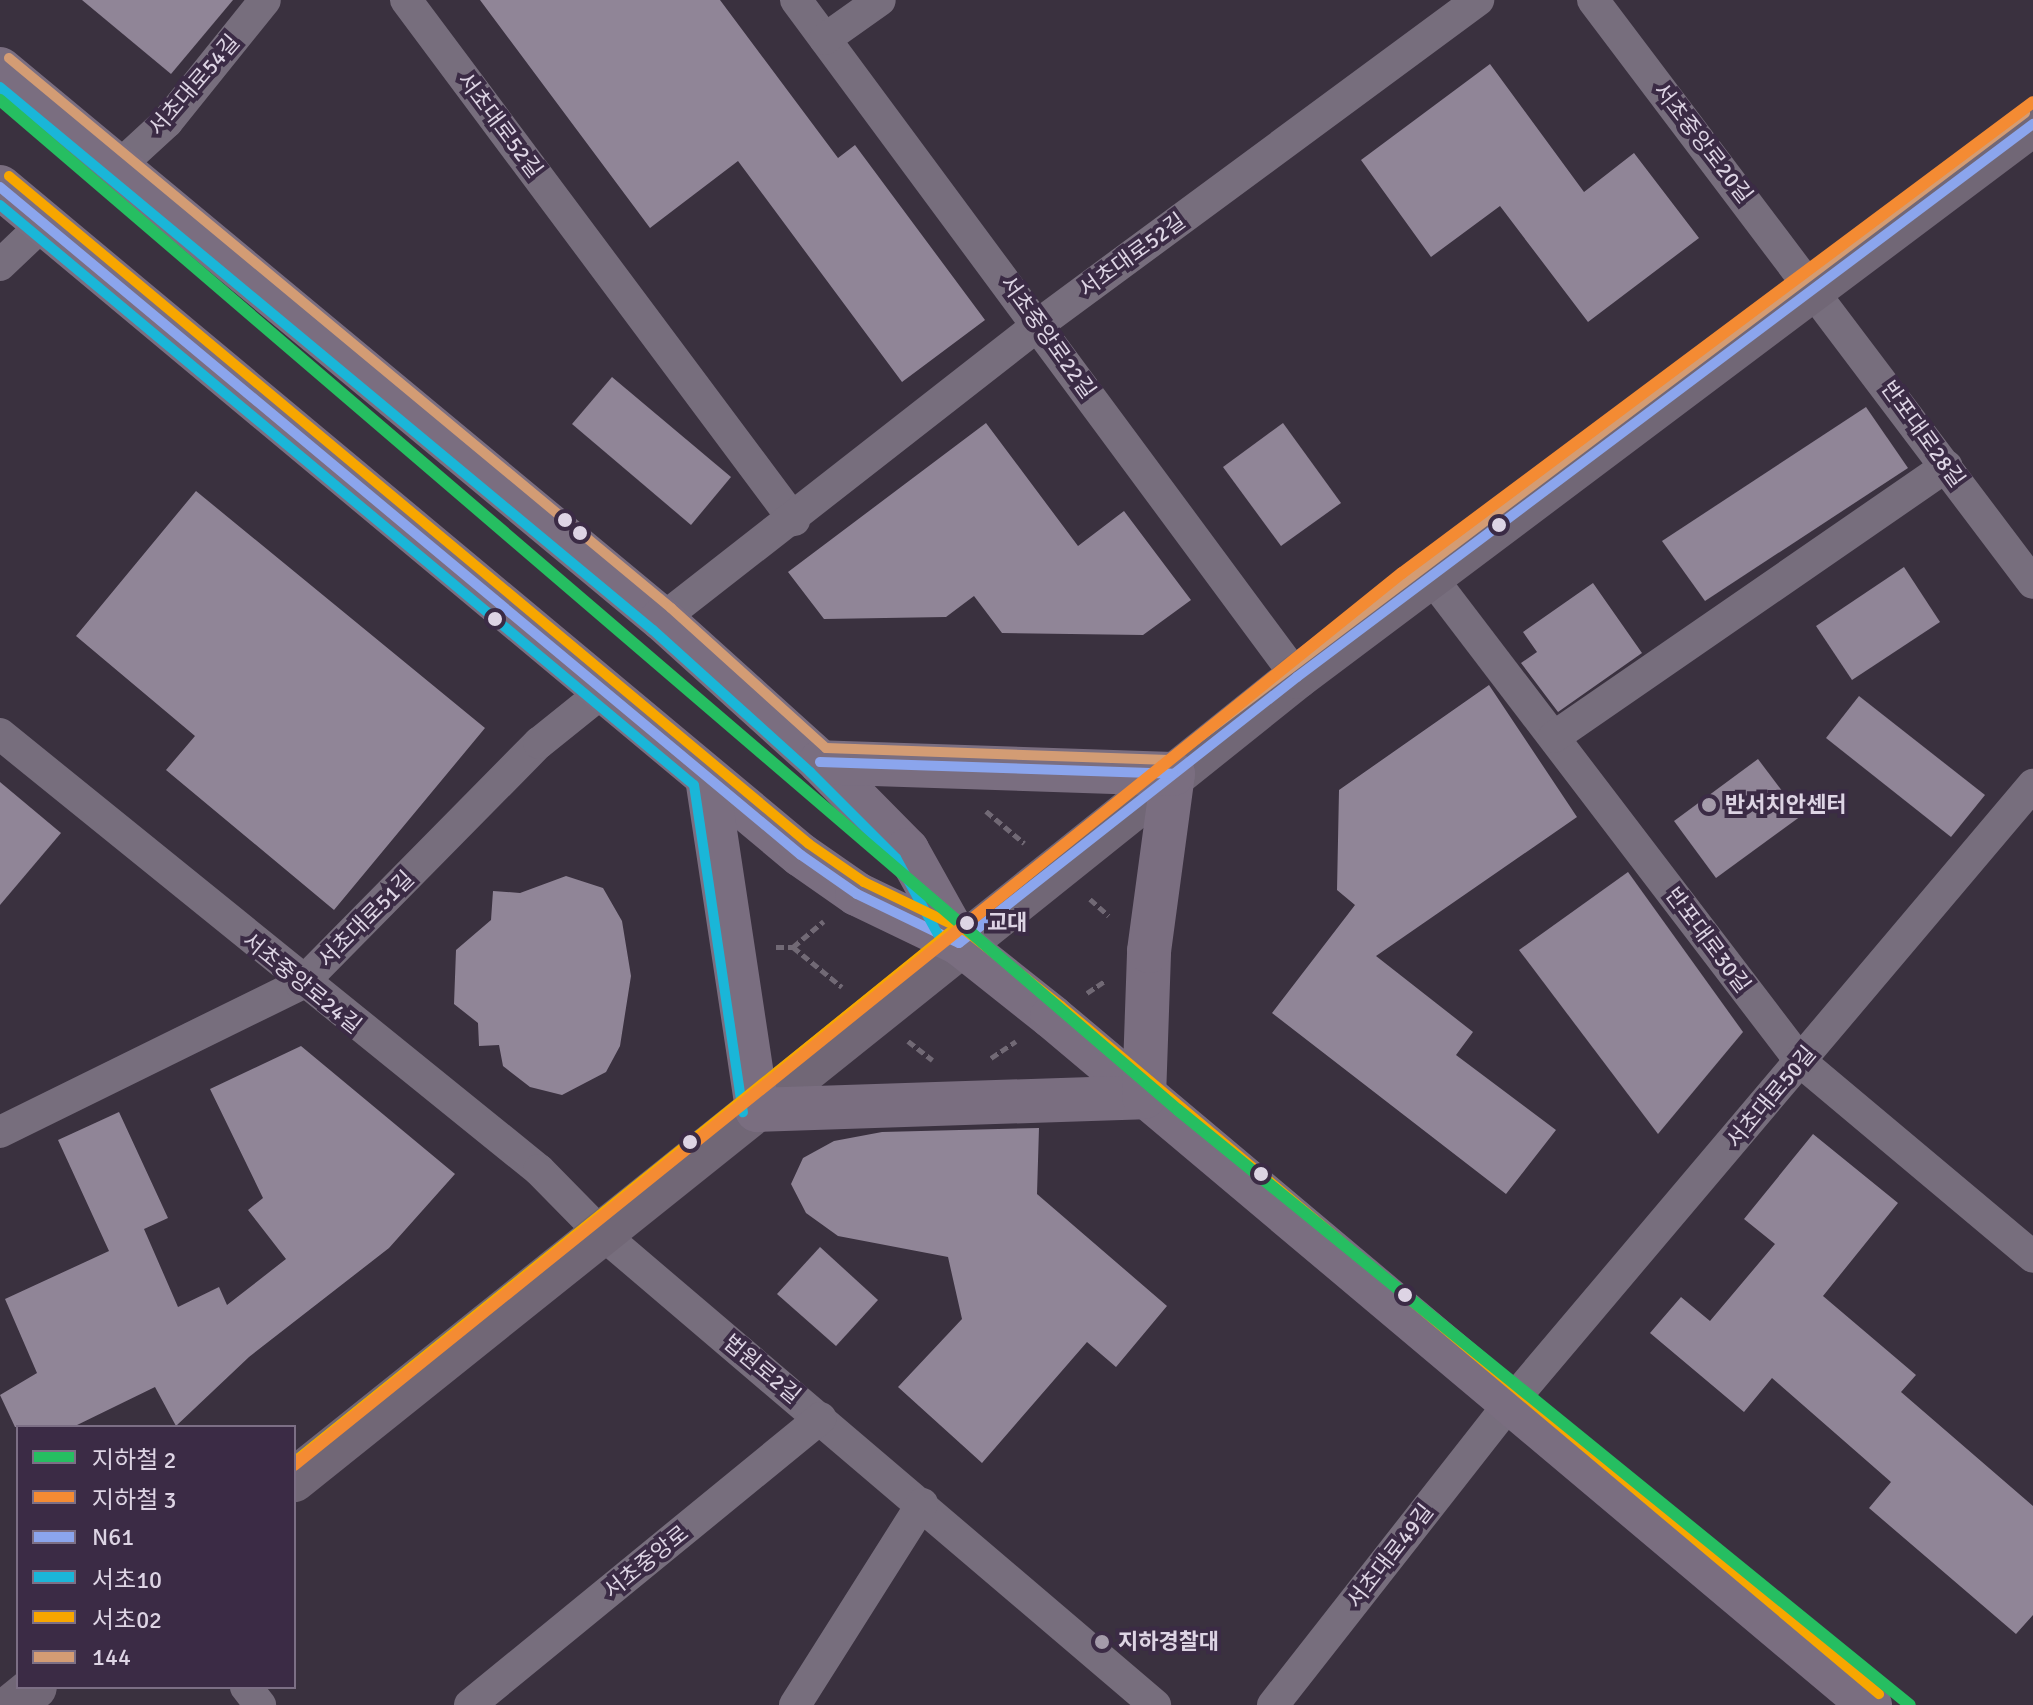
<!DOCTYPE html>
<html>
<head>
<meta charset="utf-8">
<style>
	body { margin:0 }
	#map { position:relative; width:2033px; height:1705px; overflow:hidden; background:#3a313f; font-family:Signika,"Noto Sans KR",sans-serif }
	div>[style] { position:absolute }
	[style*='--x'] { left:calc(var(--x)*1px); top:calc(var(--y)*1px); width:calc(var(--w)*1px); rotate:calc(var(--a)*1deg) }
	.building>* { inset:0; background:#908597 }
	.path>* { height:5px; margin-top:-2.5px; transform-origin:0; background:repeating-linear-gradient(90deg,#716975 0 8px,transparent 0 12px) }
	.minor>* { height:32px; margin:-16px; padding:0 16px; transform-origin:16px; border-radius:16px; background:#776e7d }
	.secondary>* { height:44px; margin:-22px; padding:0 22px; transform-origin:22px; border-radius:22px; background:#716776 }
	.primary>* { height:44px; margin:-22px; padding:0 22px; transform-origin:22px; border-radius:22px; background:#7a6e80 }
	.bus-1>* { height:10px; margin:-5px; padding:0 5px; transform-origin:5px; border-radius:5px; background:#8ba5ed }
	.bus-2>* { height:10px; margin:-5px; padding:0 5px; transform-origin:5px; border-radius:5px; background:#1ab6d8 }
	.bus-3>* { height:10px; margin:-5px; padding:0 5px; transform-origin:5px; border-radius:5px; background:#f7a600 }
	.bus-4>* { height:10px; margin:-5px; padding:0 5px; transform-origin:5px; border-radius:5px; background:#d39c74 }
	.metro-1>* { height:12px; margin:-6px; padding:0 6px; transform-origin:6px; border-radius:6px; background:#26be61 }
	.metro-2>* { height:12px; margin:-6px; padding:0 6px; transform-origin:6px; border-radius:6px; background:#f48b33 }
	.dots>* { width:22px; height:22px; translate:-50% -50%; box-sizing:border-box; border:4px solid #3b2b45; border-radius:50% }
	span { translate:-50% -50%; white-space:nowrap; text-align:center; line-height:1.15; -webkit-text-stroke:8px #3b2b45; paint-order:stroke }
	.street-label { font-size:22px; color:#ddd4e4 }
	.poi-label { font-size:22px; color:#ddd4e4; font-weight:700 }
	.left { translate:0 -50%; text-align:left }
	.stop-label { font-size:22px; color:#ddd4e4; font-weight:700 }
	.legend { position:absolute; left:16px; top:1425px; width:280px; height:264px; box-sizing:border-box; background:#3b2b45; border:2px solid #7c6f85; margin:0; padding:10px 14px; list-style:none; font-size:24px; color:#ddd4e4 }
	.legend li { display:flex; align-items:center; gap:16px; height:40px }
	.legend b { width:40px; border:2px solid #7c6f85 }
</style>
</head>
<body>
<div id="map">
	<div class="building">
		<div style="clip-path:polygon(82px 0,233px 0,171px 74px)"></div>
		<div style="clip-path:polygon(480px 0,720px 0,838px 158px,855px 145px,985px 320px,902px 382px,738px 161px,650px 228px)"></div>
		<div style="clip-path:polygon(1490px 64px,1584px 192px,1634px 153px,1699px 238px,1588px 322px,1500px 206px,1431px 257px,1361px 160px)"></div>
		<div style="clip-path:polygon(612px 377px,731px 477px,691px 525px,572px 424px)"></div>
		<div style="clip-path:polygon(1866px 407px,1908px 468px,1705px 601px,1662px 541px)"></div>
		<div style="clip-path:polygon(986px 423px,1078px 546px,1124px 511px,1191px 600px,1143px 635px,1002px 633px,974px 596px,946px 617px,824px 619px,788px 572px)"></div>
		<div style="clip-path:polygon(1283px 423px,1341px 503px,1281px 546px,1223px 467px)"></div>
		<div style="clip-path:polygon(196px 491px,485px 728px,334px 910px,166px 770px,195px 736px,76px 636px)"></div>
		<div style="clip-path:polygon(1904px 567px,1940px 622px,1852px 680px,1816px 626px)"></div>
		<div style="clip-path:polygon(1593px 583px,1642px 653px,1558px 712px,1521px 663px,1537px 652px,1523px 632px)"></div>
		<div style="clip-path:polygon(1489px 685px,1577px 817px,1376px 956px,1473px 1032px,1456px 1055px,1556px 1130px,1506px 1194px,1272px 1013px,1355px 905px,1337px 890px,1339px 790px)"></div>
		<div style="clip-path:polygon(1859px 696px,1985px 795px,1951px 837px,1826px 738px)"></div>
		<div style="clip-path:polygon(1758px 759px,1801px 816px,1716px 878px,1674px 821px)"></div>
		<div style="clip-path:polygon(0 782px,61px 833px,0 905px)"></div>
		<div style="clip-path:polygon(1628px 872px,1743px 1032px,1658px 1134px,1519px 950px)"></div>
		<div style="clip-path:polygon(566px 876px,603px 888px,622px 921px,631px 976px,620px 1046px,606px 1072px,562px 1095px,530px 1087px,503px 1066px,499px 1045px,479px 1046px,478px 1023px,454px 1004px,456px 950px,491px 920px,493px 891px,520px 893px)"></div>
		<div style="clip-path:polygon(301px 1046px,455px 1174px,389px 1248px,249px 1357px,176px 1426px,155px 1387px,73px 1427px,15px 1427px,0 1395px,37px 1373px,5px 1299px,109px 1251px,58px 1140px,119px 1112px,168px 1218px,144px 1229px,178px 1307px,219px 1287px,227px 1305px,286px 1259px,248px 1210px,263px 1198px,210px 1089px)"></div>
		<div style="clip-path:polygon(1039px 1128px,1037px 1194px,1167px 1306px,1116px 1367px,1087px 1342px,982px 1463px,898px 1387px,962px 1319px,948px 1257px,838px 1236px,806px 1213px,791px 1184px,803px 1158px,834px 1141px,882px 1132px)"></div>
		<div style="clip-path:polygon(1813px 1134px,1898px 1203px,1823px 1296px,1916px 1375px,1901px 1392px,2033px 1506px,2033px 1615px,2016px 1634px,1869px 1508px,1891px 1482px,1772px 1378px,1744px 1412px,1650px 1333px,1681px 1297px,1710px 1321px,1775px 1244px,1744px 1219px)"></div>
		<div style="clip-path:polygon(820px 1247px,878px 1300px,836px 1346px,777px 1294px)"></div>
	</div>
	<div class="path">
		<div style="--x:986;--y:811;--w:50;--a:40.1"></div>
		<div style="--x:1090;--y:899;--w:25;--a:42"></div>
		<div style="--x:776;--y:947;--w:17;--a:0"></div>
		<div style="--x:793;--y:947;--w:40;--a:-40"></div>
		<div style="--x:793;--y:947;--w:63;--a:39.2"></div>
		<div style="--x:1087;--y:993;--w:22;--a:-34"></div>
		<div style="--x:908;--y:1041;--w:31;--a:38"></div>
		<div style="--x:991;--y:1058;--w:30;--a:-34"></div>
	</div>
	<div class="minor">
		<div style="--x:406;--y:0;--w:649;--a:53.27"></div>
		<div style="--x:796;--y:0;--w:842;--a:53.5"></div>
		<div style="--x:1593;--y:0;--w:730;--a:52.96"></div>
		<div style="--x:825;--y:39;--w:67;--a:-35.3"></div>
		<div style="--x:118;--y:167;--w:67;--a:-42.6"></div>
		<div style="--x:167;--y:122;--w:156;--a:-51.2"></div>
		<div style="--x:0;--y:265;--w:59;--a:-43.6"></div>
		<div style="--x:1431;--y:577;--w:610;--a:52.66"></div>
		<div style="--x:1801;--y:1062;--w:303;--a:40"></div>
		<div style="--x:662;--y:619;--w:479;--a:-38"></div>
		<div style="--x:1039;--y:324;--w:546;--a:-36.43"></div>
		<div style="--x:0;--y:734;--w:693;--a:38.97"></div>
		<div style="--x:539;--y:1170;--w:88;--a:45.5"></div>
		<div style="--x:601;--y:1233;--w:728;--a:40.43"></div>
		<div style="--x:1554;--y:737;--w:477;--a:-34.6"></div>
		<div style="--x:0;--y:1132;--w:335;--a:-26.2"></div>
		<div style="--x:301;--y:984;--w:339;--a:-45.4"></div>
		<div style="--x:539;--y:743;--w:85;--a:-38.8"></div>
		<div style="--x:246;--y:1687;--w:23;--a:52"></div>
		<div style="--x:470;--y:1705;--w:453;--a:-39.3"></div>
		<div style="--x:795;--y:1705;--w:238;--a:-57.7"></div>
		<div style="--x:1273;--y:1705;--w:379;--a:-51.9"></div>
		<div style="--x:1507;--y:1407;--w:815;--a:-49.78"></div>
	</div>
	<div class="secondary">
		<div style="--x:294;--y:1480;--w:1285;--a:-38.68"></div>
		<div style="--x:1297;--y:677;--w:921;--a:-36.92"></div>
		<div style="--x:13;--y:1705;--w:28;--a:-39"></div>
	</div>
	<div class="primary">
		<div style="--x:0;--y:69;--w:861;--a:39.72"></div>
		<div style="--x:662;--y:619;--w:213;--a:42.1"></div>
		<div style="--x:820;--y:762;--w:124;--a:45.3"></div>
		<div style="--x:907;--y:850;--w:107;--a:60.8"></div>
		<div style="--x:0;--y:187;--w:1043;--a:39.83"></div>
		<div style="--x:801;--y:855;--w:68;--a:34.9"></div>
		<div style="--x:857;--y:894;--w:113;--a:25.7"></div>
		<div style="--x:959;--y:943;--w:119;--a:38.5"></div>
		<div style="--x:1052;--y:1017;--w:1069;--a:40.07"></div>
		<div style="--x:707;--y:778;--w:336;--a:81.4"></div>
		<div style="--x:757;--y:1110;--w:387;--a:-1.9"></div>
		<div style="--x:1144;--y:1097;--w:146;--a:-88"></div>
		<div style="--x:1149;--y:951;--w:179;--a:-82.3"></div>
		<div style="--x:1173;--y:774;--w:353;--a:-178.1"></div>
	</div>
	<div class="bus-1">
		<div style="--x:0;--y:187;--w:1043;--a:39.83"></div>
		<div style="--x:801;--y:855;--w:68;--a:34.9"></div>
		<div style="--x:857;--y:894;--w:113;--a:25.7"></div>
		<div style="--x:959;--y:943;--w:430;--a:-38.2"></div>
		<div style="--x:1297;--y:677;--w:921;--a:-36.92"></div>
		<div style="--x:820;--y:762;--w:353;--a:1.9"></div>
	</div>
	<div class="bus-2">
		<div style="--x:0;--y:87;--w:849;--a:39.75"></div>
		<div style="--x:653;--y:630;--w:212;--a:42.1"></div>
		<div style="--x:810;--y:772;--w:122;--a:45"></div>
		<div style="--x:896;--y:858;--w:94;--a:61.2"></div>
		<div style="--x:941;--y:940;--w:831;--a:141.1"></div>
		<div style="--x:0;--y:205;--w:904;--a:39.89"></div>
		<div style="--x:694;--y:785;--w:331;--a:81.5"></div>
	</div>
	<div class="bus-3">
		<div style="--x:9;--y:176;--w:1042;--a:39.86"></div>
		<div style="--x:809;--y:844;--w:67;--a:34.6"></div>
		<div style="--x:864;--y:882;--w:113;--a:25.7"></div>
		<div style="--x:966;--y:931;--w:121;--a:38.3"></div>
		<div style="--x:1061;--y:1006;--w:1069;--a:40.07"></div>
		<div style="--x:294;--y:1462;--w:843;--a:-38.94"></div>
	</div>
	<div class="bus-4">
		<div style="--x:9;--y:58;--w:861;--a:39.72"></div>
		<div style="--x:671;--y:608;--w:209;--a:42.1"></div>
		<div style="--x:826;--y:748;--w:343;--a:2"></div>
		<div style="--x:1169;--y:760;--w:1073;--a:-37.08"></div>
	</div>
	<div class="metro-1">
		<div style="--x:0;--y:100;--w:1552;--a:40.61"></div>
		<div style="--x:1178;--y:1110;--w:943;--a:39.11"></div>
	</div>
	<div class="metro-2">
		<div style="--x:294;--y:1465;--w:1422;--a:-38.84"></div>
		<div style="--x:1402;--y:573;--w:787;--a:-36.74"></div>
	</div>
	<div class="dots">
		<div style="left:565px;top:520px;background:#ddd4e4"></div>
		<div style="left:1499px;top:525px;background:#ddd4e4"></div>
		<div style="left:580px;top:533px;background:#ddd4e4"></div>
		<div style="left:495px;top:619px;background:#ddd4e4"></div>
		<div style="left:1709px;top:805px;background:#a49baa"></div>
		<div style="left:967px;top:923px;background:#ddd4e4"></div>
		<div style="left:690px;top:1142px;background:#ddd4e4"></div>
		<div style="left:1261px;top:1174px;background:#ddd4e4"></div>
		<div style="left:1405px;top:1295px;background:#ddd4e4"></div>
		<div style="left:1102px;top:1642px;background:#a49baa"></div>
	</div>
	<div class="street-label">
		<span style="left:194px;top:85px;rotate:-49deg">서초대로54길</span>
		<span style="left:500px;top:125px;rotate:53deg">서초대로52길</span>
		<span style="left:1703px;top:143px;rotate:52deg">서초중앙로20길</span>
		<span style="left:1132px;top:255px;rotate:-36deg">서초대로52길</span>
		<span style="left:1048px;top:337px;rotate:54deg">서초중앙로22길</span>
		<span style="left:1923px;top:434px;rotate:54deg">반포대로28길</span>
		<span style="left:366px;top:919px;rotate:-45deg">서초대로51길</span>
		<span style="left:1708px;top:940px;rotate:53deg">반포대로30길</span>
		<span style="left:302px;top:983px;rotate:39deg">서초중앙로24길</span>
		<span style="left:1771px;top:1097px;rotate:-50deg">서초대로50길</span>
		<span style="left:762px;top:1369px;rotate:40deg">법원로2길</span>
		<span style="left:1390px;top:1556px;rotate:-52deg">서초대로49길</span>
		<span style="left:646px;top:1562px;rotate:-39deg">서초중앙로</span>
	</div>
	<div class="poi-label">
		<span class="left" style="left:1725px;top:805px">반서치안센터</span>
		<span class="left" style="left:1118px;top:1642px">지하경찰대</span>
	</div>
	<div class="stop-label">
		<span class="left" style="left:987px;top:923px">교대</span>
	</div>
	<ul class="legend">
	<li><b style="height:10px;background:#26be61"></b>지하철 2</li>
	<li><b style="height:10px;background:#f48b33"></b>지하철 3</li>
	<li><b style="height:10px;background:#8ba5ed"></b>N61</li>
	<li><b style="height:10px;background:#1ab6d8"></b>서초10</li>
	<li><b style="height:10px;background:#f7a600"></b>서초02</li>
	<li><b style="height:10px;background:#d39c74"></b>144</li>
	</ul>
</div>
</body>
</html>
